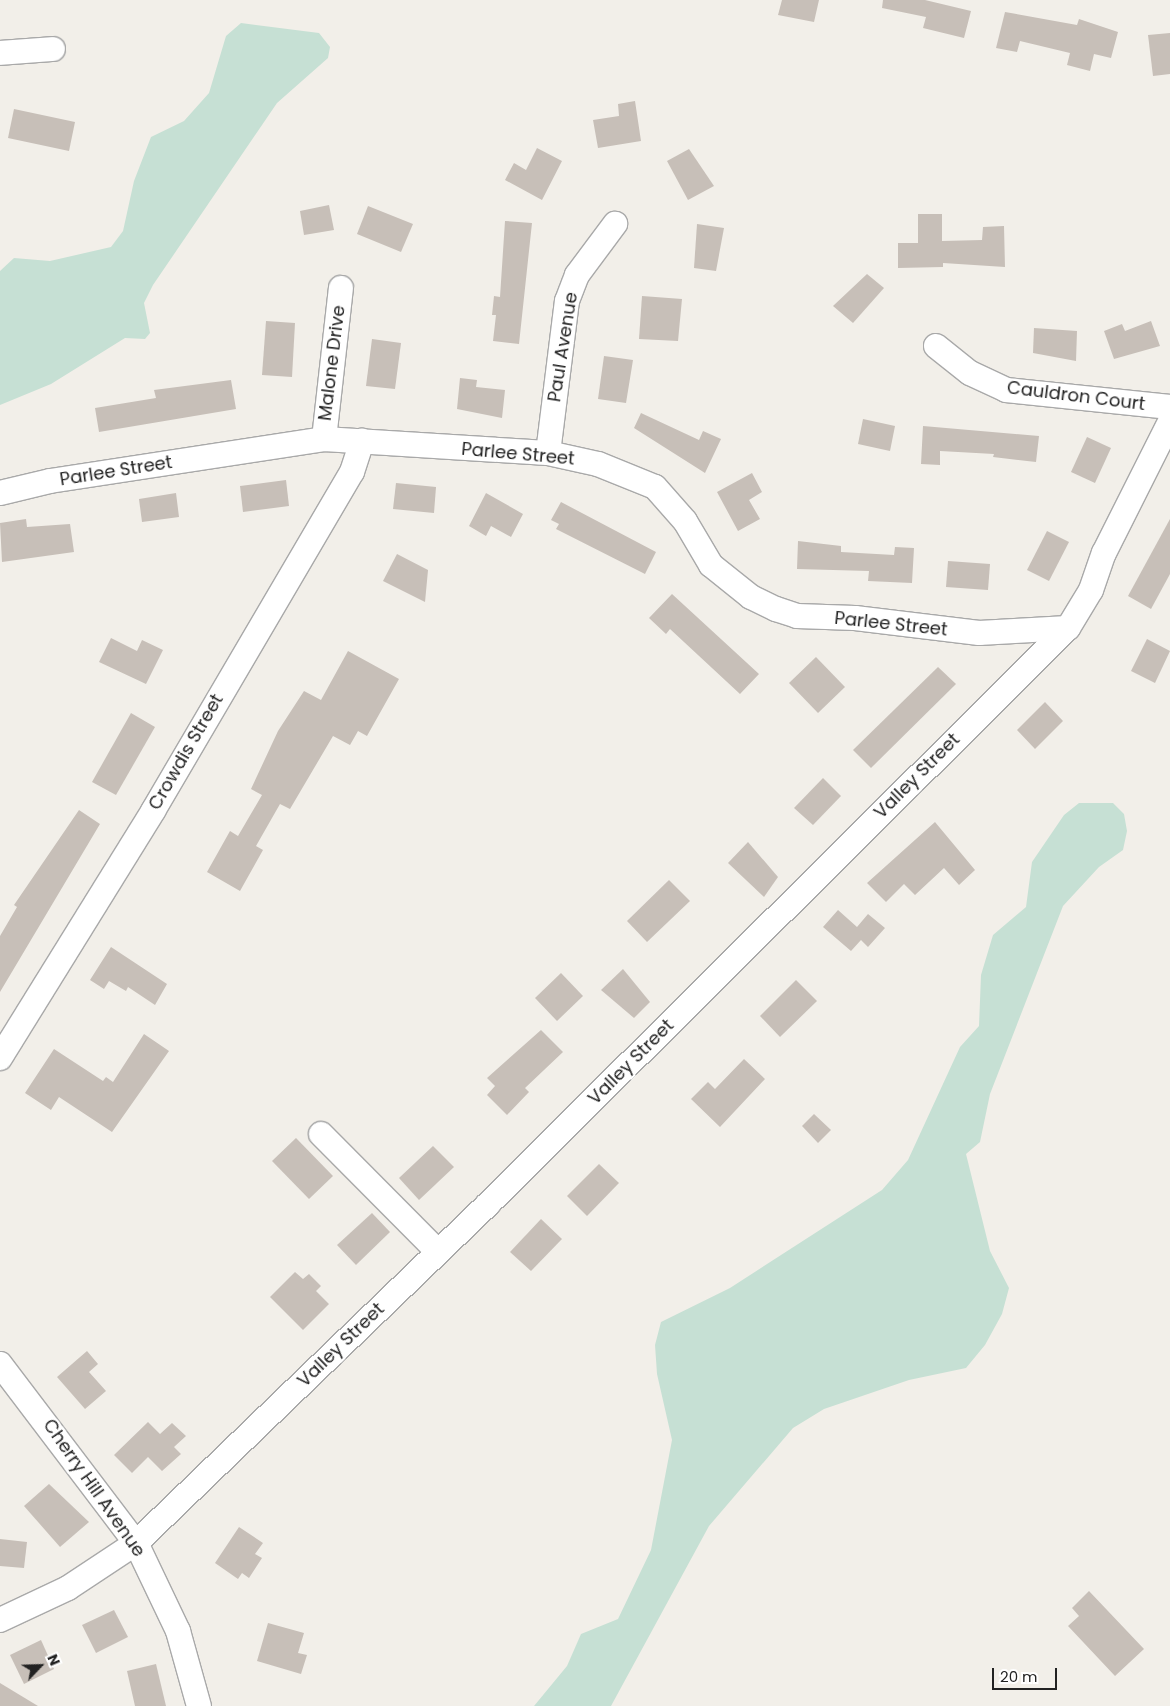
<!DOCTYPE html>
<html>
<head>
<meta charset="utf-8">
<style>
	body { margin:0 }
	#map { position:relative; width:1170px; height:1706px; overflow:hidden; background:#f2efe9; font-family:Poppins,sans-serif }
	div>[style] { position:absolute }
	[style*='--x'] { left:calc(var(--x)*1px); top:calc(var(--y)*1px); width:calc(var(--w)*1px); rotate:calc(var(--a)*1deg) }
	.wetland>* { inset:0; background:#c6e0d4 }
	.building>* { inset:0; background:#c7bfb8 }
	.roads { filter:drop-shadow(1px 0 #a9a9a9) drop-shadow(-1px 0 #a9a9a9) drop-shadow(0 1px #a9a9a9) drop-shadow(0 -1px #a9a9a9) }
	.street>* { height:24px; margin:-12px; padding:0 12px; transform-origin:12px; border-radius:12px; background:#fff }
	span { translate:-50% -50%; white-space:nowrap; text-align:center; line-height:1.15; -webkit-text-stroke:4.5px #fff; paint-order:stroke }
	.street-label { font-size:18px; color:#222 }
	.north { position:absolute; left:15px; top:1641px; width:50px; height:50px; -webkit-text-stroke:4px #fff; paint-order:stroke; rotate:66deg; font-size:14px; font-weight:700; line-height:20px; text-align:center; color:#222 }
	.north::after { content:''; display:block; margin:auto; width:18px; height:22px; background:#222; clip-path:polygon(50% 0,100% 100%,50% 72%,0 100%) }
	.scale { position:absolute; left:992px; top:1668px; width:65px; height:22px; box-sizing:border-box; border:2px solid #222; border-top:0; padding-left:6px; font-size:15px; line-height:18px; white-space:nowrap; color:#222; -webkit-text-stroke:4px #fff; paint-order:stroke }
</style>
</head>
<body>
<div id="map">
	<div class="wetland">
		<div style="clip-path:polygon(241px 23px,319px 33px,330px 47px,328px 58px,277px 103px,153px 285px,144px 303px,150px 333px,145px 339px,125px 338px,51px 384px,0 405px,0 271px,14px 258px,50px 261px,111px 247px,123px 231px,134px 181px,151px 137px,184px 121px,209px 93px,226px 36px)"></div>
		<div style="clip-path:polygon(1079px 803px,1113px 803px,1124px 814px,1127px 831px,1123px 850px,1099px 867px,1063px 906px,990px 1094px,980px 1142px,966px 1154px,990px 1251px,1009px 1288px,1002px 1314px,985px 1345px,966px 1368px,909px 1380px,824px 1409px,793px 1428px,709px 1526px,611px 1706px,534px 1706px,567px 1666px,581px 1634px,618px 1619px,651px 1550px,672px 1440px,657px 1374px,655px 1345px,661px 1322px,730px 1288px,882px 1190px,908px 1160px,960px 1047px,979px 1026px,981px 975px,993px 935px,1026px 907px,1032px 862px,1064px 815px)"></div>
	</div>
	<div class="building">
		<div style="clip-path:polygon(782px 0,819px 0,814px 22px,778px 15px)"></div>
		<div style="clip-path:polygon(883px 0,925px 0,971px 11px,964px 38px,923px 28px,926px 17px,882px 8px)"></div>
		<div style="clip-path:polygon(1005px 12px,1077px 25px,1079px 19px,1118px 32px,1111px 58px,1094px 54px,1090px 71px,1067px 65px,1070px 53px,1020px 41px,1017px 52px,996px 48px)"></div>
		<div style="clip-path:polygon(1170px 33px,1170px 74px,1153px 76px,1148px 35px)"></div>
		<div style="clip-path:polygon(635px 101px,641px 141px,598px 148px,593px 120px,619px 116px,618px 104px)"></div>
		<div style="clip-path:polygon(14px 109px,75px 122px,69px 151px,8px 138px)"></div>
		<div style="clip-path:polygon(537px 148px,562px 161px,542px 200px,505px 180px,514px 163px,526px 170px)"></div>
		<div style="clip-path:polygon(689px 149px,714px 186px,688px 200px,667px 161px)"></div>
		<div style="clip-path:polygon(329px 205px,334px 230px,304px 235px,300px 211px)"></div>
		<div style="clip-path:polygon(368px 206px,413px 224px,401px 252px,357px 234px)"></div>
		<div style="clip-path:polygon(918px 214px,942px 214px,942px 241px,982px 240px,983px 227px,1004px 226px,1005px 267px,943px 263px,943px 267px,898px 268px,898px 243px,918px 243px)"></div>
		<div style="clip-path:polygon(505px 221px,532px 223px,519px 344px,493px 341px,496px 315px,492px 315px,494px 296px,500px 297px)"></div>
		<div style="clip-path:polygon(697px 224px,724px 228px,716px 271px,694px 268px)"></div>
		<div style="clip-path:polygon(867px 274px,884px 288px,853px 323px,833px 306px)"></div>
		<div style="clip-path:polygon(642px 296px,682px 299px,678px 341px,639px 339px)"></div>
		<div style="clip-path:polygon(266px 321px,295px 323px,292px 377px,262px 375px)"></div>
		<div style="clip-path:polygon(1151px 321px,1160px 346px,1114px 359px,1104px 331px,1122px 324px,1125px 331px)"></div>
		<div style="clip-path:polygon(1034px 328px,1077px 331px,1076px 361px,1033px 353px)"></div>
		<div style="clip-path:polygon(372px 339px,401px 343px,395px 389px,366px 386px)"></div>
		<div style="clip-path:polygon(604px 356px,633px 360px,626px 403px,598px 399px)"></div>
		<div style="clip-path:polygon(460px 378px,477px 380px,476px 387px,505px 390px,502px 418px,457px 409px)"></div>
		<div style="clip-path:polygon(231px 380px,236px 409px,99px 432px,95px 408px,156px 398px,154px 390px)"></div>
		<div style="clip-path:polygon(641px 413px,699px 440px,703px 431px,721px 439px,705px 473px,634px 428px)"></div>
		<div style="clip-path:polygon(863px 419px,895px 426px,890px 451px,858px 444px)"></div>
		<div style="clip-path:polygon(923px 426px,1039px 436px,1036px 462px,993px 457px,994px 454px,940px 451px,940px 465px,921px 464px)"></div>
		<div style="clip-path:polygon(1087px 437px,1111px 448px,1095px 483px,1071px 472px)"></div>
		<div style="clip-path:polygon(752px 473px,762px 492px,749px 500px,760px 519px,738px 531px,717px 492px)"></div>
		<div style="clip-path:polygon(286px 480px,289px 506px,243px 512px,240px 486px)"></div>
		<div style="clip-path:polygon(396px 483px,436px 487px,434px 513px,393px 509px)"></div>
		<div style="clip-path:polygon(176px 493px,179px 517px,142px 522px,139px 499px)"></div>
		<div style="clip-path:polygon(486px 493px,523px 514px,511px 537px,491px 526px,486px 536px,469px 526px)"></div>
		<div style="clip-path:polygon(561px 502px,656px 552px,645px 574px,556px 529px,559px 524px,551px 520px)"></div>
		<div style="clip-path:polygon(26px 519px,27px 527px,70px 524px,74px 552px,2px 562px,0 523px)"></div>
		<div style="clip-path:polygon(1170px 519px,1170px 574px,1151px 609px,1128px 596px)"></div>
		<div style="clip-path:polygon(1047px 531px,1069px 542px,1049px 581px,1027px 570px)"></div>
		<div style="clip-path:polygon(798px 541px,841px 546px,841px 552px,894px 555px,895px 547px,914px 548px,912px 583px,868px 581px,869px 571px,797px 569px)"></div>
		<div style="clip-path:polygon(397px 554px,428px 570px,425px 602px,383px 581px)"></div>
		<div style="clip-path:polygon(948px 561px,990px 564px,988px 590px,946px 587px)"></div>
		<div style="clip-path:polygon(672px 594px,759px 674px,740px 694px,670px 629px,666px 634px,649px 618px)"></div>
		<div style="clip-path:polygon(111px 638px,137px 651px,142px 640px,163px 650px,146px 684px,99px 662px)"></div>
		<div style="clip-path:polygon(1147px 639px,1170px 651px,1155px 683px,1131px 671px)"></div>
		<div style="clip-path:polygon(348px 651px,399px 679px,367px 736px,358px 731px,350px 745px,333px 736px,290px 809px,280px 804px,256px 846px,263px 850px,240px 891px,207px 872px,230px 831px,238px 836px,262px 795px,251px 789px,278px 731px,304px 691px,321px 700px)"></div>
		<div style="clip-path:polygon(816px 657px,845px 687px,818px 713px,789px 683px)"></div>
		<div style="clip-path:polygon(938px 667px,956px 684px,871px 768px,853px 750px)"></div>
		<div style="clip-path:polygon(1045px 702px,1063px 721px,1035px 749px,1017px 730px)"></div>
		<div style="clip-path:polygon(131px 713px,155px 727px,116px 795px,92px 782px)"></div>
		<div style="clip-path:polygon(823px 778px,841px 796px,813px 825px,794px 808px)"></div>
		<div style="clip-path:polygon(79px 810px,100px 824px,0 992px,0 936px,17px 907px,14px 905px)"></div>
		<div style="clip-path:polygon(935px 822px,975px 870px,959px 885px,944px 868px,915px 895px,904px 884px,886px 902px,867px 883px)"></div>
		<div style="clip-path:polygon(748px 842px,778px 877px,764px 897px,728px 863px)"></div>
		<div style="clip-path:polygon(669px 880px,690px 901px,647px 942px,627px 921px)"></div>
		<div style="clip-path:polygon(838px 910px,857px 927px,868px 914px,885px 928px,868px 947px,861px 940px,851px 951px,823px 927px)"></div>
		<div style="clip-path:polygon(111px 947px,167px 984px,155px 1005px,128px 987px,126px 991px,109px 981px,104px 989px,90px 980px)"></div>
		<div style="clip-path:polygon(623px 969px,650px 1002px,634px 1018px,601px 990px)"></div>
		<div style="clip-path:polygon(561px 973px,583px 996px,557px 1021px,535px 998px)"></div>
		<div style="clip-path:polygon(796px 980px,817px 1001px,780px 1037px,760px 1016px)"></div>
		<div style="clip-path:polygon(541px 1030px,563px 1052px,525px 1088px,529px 1092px,507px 1115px,487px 1095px,495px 1086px,487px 1078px)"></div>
		<div style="clip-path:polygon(144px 1034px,169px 1051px,112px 1132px,59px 1097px,51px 1110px,25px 1093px,54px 1049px,103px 1081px,106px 1077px,113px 1082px)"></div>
		<div style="clip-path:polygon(744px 1059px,765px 1079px,720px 1127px,691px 1099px,708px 1082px,715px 1089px)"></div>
		<div style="clip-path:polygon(814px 1114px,831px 1130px,818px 1143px,802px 1126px)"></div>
		<div style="clip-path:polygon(296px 1138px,333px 1176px,309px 1199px,272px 1161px)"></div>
		<div style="clip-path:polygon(433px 1146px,454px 1167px,419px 1200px,399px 1178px)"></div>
		<div style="clip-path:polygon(599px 1164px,619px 1183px,587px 1216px,567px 1196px)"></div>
		<div style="clip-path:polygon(372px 1213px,390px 1232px,356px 1265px,337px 1245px)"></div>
		<div style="clip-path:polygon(541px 1219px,562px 1239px,531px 1271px,510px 1252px)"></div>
		<div style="clip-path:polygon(295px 1272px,303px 1279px,309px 1274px,321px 1286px,316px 1291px,329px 1304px,303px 1330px,270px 1297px)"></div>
		<div style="clip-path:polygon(87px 1351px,98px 1364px,89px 1372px,106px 1391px,85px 1409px,57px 1377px)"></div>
		<div style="clip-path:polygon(148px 1422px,160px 1434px,172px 1423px,186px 1436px,174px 1447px,181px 1454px,162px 1471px,148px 1457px,132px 1473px,114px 1455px)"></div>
		<div style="clip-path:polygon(49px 1484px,89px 1522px,60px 1547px,24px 1506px)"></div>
		<div style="clip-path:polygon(239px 1527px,263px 1543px,255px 1554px,262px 1558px,249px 1578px,242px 1573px,238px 1579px,215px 1563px)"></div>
		<div style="clip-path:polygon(0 1539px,27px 1542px,24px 1568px,0 1566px)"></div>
		<div style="clip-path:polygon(1089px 1591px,1144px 1649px,1115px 1676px,1068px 1626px,1079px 1616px,1072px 1608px)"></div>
		<div style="clip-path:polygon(114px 1610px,128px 1637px,96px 1653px,82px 1625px)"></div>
		<div style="clip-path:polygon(268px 1623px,304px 1633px,298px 1653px,307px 1655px,301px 1674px,257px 1661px)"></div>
		<div style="clip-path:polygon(41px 1640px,54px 1669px,24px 1684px,10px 1655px)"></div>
		<div style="clip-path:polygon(156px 1664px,166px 1706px,135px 1706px,127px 1671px)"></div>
		<div style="clip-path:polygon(0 1683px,38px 1706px,0 1706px)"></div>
	</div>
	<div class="roads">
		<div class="street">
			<div style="--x:0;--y:53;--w:53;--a:-4.3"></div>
			<div style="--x:936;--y:346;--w:43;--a:38.5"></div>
			<div style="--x:970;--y:373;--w:40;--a:25"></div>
			<div style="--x:1006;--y:390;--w:165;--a:5.9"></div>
			<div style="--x:324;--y:439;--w:152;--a:-83.6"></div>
			<div style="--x:548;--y:453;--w:153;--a:-82.9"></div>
			<div style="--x:567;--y:301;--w:28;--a:-69"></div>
			<div style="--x:577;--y:275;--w:64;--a:-53.3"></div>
			<div style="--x:0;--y:493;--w:51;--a:-13.5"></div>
			<div style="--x:50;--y:481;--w:277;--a:-8.7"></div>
			<div style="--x:324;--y:439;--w:224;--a:3.6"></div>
			<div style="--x:548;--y:453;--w:51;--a:12.4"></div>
			<div style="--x:598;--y:464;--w:61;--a:22"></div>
			<div style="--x:655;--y:487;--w:45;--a:48.6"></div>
			<div style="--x:685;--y:521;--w:51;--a:59.4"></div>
			<div style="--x:711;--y:565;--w:51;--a:38.7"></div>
			<div style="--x:751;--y:597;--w:28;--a:26"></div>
			<div style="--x:776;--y:609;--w:22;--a:18"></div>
			<div style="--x:797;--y:616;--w:58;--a:2"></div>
			<div style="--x:855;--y:618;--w:125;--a:6.9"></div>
			<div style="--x:979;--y:633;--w:89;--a:-3.2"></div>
			<div style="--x:0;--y:1058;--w:291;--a:-58.2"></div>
			<div style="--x:153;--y:811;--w:393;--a:-59.6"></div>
			<div style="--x:352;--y:472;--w:33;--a:-72"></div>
			<div style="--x:321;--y:1134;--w:166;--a:45.2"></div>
			<div style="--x:0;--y:1364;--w:225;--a:52.8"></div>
			<div style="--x:136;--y:1543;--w:98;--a:64.5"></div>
			<div style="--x:178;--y:1631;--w:78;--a:74.4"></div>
			<div style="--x:0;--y:1620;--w:75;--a:-25.2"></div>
			<div style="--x:68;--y:1588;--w:82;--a:-33.5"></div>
			<div style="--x:136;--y:1543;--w:489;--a:-43.9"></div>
			<div style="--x:488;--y:1204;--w:817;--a:-44.8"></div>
			<div style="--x:1068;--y:628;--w:44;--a:-58.8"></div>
			<div style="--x:1091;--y:590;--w:39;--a:-71"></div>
			<div style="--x:1104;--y:553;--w:147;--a:-63.3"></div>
		</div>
	</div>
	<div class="street-label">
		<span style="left:563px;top:347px;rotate:-81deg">Paul Avenue</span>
		<span style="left:332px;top:363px;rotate:-83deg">Malone Drive</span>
		<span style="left:1076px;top:396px;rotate:7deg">Cauldron Court</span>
		<span style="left:518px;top:454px;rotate:5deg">Parlee Street</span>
		<span style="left:116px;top:471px;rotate:-9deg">Parlee Street</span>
		<span style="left:891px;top:624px;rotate:6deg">Parlee Street</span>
		<span style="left:186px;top:752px;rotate:-60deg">Crowdis Street</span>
		<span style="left:917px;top:776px;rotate:-45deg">Valley Street</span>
		<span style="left:631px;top:1062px;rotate:-45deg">Valley Street</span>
		<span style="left:341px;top:1345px;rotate:-44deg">Valley Street</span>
		<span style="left:94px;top:1488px;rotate:55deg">Cherry Hill Avenue</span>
	</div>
	<div class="north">N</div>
	<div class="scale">20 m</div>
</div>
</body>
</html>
